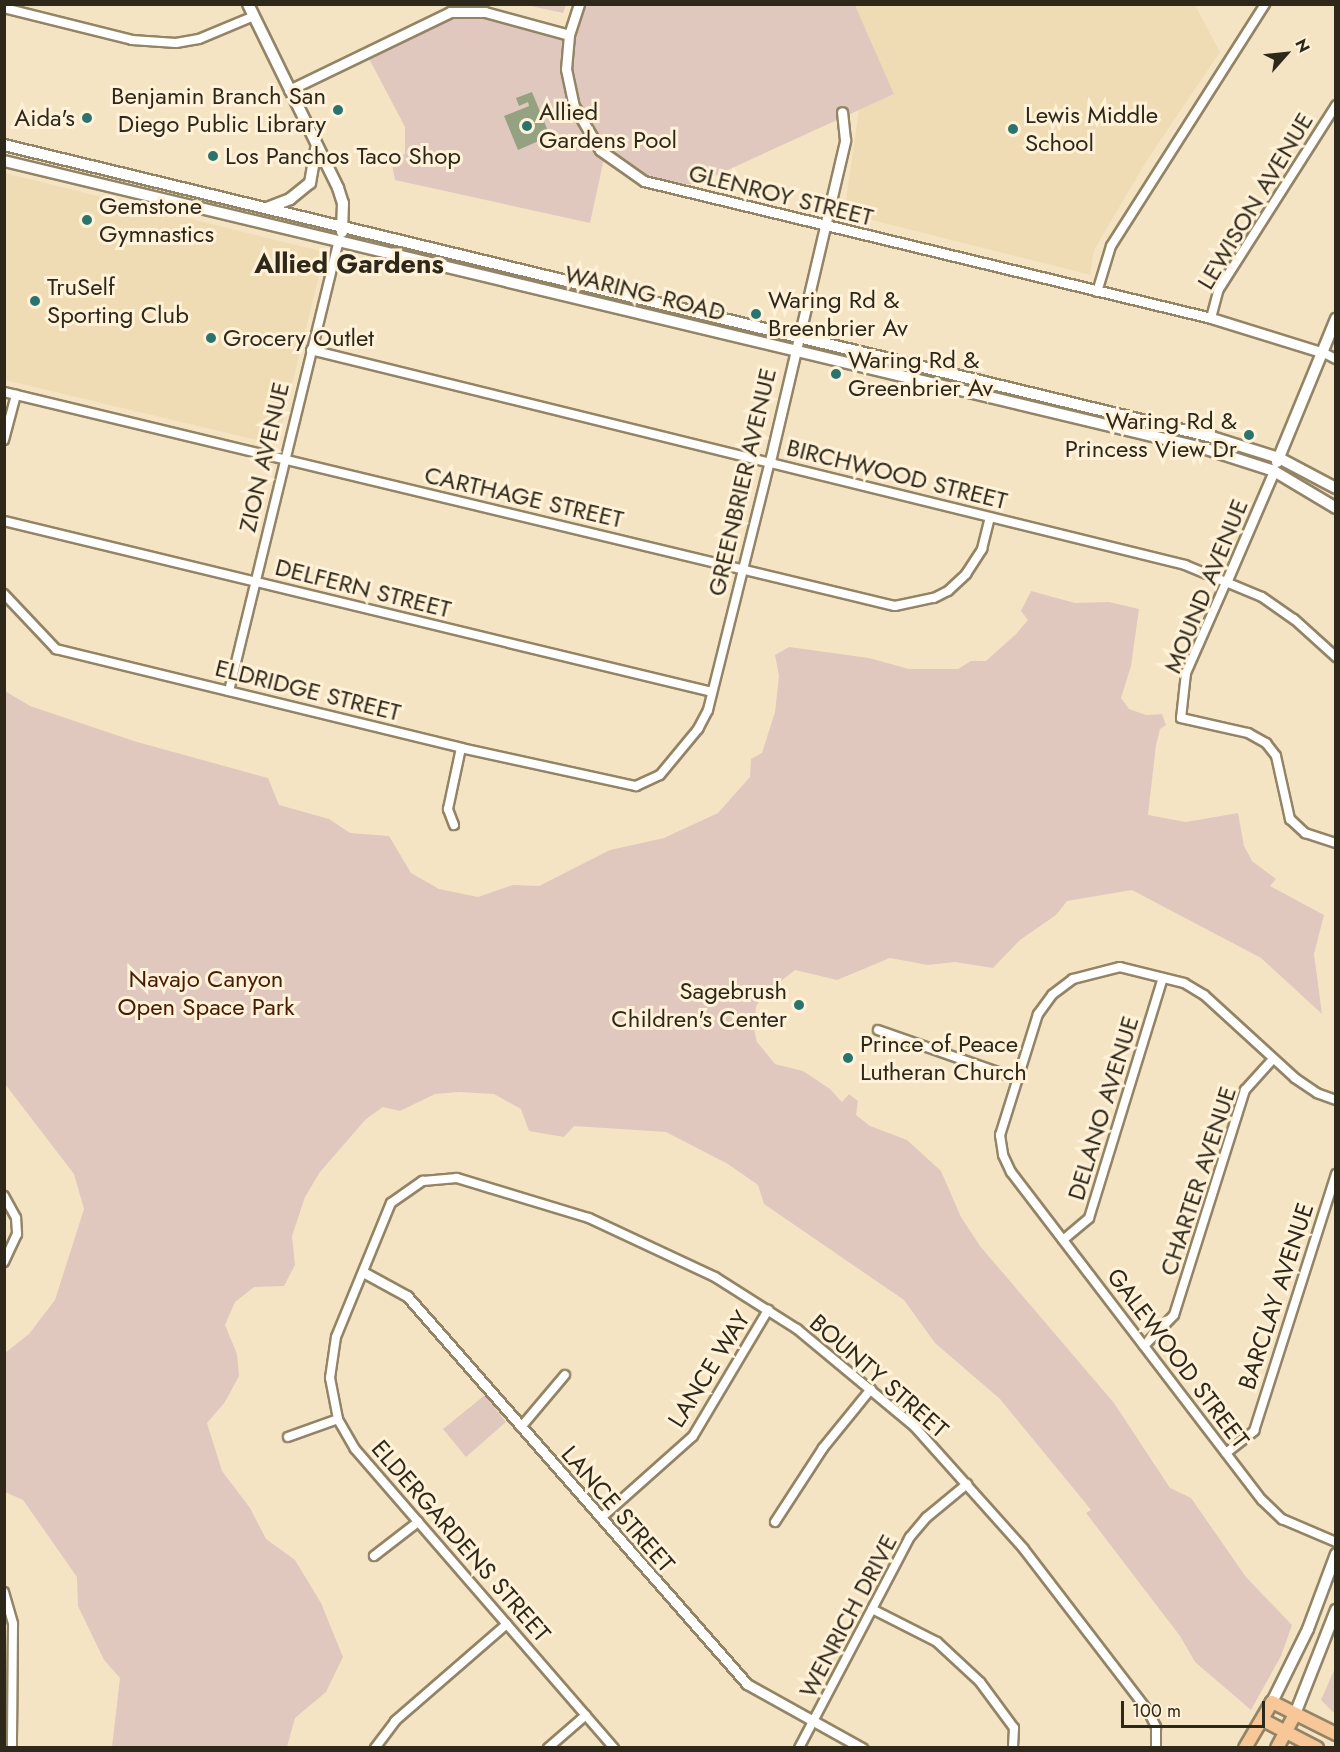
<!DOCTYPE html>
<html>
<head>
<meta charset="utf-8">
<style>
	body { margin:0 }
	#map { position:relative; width:1340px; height:1752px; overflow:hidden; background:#f5e4c4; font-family:Jost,sans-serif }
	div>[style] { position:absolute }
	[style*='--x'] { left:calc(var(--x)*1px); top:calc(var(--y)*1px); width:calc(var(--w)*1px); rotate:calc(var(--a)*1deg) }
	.built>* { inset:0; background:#f0dcb4 }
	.green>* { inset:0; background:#e0c8be }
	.water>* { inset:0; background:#95a281 }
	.roads { filter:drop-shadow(2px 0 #938466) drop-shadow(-2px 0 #938466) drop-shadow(0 2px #938466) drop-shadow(0 -2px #938466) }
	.minor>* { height:8px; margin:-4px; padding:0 4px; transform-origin:4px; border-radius:4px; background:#fff }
	.tertiary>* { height:9px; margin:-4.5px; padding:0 4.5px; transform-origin:4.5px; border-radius:4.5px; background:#fff }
	.secondary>* { height:10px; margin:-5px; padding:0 5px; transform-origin:5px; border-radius:5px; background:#fff }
	.primary>* { height:12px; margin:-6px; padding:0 6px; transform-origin:6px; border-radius:6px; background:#f7c798 }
	.dots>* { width:16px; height:16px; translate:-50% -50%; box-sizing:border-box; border:3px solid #fff2d8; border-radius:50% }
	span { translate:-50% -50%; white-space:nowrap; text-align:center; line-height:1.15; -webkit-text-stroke:6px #fff2d8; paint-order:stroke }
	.poi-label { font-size:24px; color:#2e281b }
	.right { translate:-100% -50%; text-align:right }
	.left { translate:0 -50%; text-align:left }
	.street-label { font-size:24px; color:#2e281b }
	.park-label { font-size:24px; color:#491a04 }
	.quarter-label { font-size:27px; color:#2e281b; font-weight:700 }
	.frame { position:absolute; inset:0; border:6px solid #2e281b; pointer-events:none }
	.north { position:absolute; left:1256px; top:24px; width:60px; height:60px; -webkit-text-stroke:4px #fff2d8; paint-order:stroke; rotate:63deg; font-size:16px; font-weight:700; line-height:24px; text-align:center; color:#2e281b }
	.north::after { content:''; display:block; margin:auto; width:21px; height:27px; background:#2e281b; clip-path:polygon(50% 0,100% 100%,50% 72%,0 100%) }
	.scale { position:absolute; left:1121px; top:1701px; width:144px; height:27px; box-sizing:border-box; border:3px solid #2e281b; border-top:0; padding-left:8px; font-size:18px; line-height:21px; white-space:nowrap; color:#2e281b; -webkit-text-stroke:4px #fff2d8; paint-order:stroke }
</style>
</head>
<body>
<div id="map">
	<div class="built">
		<div style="clip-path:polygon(855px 5px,1195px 5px,1220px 52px,1146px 162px,1094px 250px,1090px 275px,844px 213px,859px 110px,894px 94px)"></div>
		<div style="clip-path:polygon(5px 173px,325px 252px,277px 445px,5px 380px)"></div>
	</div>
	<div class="green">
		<div style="clip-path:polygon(526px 5px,566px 5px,563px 13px)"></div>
		<div style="clip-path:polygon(579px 5px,855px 5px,894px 94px,697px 184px,654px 184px,605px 154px,590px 223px,395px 180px,391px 160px,405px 154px,405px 127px,366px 53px,439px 17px,469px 11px,569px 35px)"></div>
		<div style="clip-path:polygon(1031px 591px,1075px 603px,1109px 602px,1139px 609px,1131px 666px,1121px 698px,1129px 709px,1146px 715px,1162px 714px,1166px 725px,1160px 729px,1156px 745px,1148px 815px,1186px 822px,1238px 813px,1244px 846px,1252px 861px,1276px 879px,1270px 886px,1324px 915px,1314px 954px,1322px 1014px,1261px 958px,1132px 890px,1067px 901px,1056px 915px,1020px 940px,993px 968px,955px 962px,928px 965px,890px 958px,837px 980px,795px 970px,762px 996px,756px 1007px,754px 1029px,757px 1042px,775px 1064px,803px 1071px,830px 1089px,842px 1102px,849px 1094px,858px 1101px,856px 1115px,870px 1126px,907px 1140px,941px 1171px,961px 1217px,980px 1246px,1114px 1403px,1170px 1488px,1191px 1498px,1246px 1577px,1292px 1625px,1281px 1656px,1251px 1710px,1195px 1662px,1180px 1636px,1086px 1513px,1091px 1510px,1087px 1505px,1000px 1399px,935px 1343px,904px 1300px,764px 1204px,758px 1185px,728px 1164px,666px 1132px,574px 1126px,564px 1137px,529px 1131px,521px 1109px,494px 1094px,459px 1092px,435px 1094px,400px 1111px,383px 1107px,366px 1119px,320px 1172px,305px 1197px,292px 1236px,295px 1265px,284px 1286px,254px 1287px,235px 1302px,225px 1325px,237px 1354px,239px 1376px,225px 1402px,207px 1423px,222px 1471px,250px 1508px,266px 1539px,295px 1560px,321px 1603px,343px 1657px,326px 1692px,295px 1718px,287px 1747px,112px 1747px,120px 1678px,104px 1660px,78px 1606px,77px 1577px,23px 1500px,5px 1492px,5px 1353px,29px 1334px,55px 1300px,84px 1209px,74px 1174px,5px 1084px,5px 691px,30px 706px,137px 742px,268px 778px,279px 805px,329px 819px,350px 833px,389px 836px,411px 873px,439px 889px,478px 897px,513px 885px,539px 886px,610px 850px,664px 838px,718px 813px,750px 777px,751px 759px,762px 753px,775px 712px,779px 676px,775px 655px,789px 647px,869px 658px,909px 669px,958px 669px,971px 661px,986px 661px,1016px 634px,1028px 620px,1021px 611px)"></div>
		<div style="clip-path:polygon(485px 1395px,506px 1422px,466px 1457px,443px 1429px)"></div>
		<div style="clip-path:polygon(1335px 1668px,1335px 1714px,1321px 1700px)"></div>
	</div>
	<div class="water">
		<div style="clip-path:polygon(532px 92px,550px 136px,518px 150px,504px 116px,529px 106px,528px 102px,519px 106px,516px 98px)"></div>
	</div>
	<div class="roads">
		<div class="minor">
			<div style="--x:4;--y:8;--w:132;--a:14"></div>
			<div style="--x:132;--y:40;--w:44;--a:3.9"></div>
			<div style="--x:176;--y:43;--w:23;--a:-10"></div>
			<div style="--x:199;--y:39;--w:60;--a:-22.7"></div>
			<div style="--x:1097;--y:292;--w:48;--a:-73.1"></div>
			<div style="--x:1111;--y:246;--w:287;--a:-57.5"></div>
			<div style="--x:1211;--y:318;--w:30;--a:-75"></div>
			<div style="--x:1219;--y:289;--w:218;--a:-57.5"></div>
			<div style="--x:311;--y:350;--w:900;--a:13.82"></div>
			<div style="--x:1185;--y:565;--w:83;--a:22.6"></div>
			<div style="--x:1262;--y:597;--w:39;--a:35"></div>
			<div style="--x:1294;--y:619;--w:57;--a:42.1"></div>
			<div style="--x:1324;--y:353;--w:13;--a:27"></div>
			<div style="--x:4;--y:392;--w:916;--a:13.51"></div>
			<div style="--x:895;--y:606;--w:40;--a:-12"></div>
			<div style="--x:934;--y:598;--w:16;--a:-27"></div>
			<div style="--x:948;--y:591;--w:25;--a:-43"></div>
			<div style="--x:966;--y:574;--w:30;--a:-57"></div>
			<div style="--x:982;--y:549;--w:32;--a:-76"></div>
			<div style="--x:4;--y:440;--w:47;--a:-75.1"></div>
			<div style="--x:4;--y:521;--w:728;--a:13.58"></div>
			<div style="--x:1227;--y:580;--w:102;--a:113.8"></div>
			<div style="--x:1186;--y:673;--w:45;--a:96.3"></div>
			<div style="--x:1181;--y:718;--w:69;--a:12.6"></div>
			<div style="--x:1248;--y:733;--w:21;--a:29"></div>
			<div style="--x:1266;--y:743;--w:16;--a:52"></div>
			<div style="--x:1276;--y:756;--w:65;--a:77.5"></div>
			<div style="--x:1290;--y:819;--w:21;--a:43"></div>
			<div style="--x:1305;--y:833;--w:33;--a:18"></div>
			<div style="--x:4;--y:594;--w:76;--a:46.6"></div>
			<div style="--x:56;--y:649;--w:417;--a:13.7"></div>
			<div style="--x:461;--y:748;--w:179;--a:12.3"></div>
			<div style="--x:636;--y:786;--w:26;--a:-25"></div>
			<div style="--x:660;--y:775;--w:60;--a:-50.4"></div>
			<div style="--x:698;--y:729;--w:21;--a:-62"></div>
			<div style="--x:708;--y:710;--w:257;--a:-76"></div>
			<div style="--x:229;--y:691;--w:463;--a:-76.3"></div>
			<div style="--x:454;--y:825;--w:17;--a:-111"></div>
			<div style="--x:448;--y:809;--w:62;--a:-78"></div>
			<div style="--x:878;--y:1030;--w:148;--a:19.3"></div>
			<div style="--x:1336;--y:1100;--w:20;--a:-160"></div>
			<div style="--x:1317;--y:1093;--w:27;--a:-146"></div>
			<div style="--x:1295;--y:1078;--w:123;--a:-137.6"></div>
			<div style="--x:1204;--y:995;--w:23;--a:-149"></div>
			<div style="--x:1184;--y:983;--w:66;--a:-166"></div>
			<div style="--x:1120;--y:967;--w:49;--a:165.7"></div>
			<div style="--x:1073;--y:979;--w:26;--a:143"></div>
			<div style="--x:1052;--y:995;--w:24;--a:126"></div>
			<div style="--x:1038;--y:1014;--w:127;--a:107.4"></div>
			<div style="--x:1000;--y:1135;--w:20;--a:81"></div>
			<div style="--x:1003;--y:1155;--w:19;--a:65"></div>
			<div style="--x:1011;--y:1172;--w:413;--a:52.6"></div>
			<div style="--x:1262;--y:1500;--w:28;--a:44"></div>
			<div style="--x:1282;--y:1519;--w:59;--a:23.1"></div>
			<div style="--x:4;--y:1196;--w:25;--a:61"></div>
			<div style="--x:16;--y:1218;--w:16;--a:86"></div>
			<div style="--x:17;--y:1234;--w:31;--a:115"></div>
			<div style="--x:1063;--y:1240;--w:34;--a:-40"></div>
			<div style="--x:1089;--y:1218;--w:251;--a:-72.9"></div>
			<div style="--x:1144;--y:1346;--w:43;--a:-45.9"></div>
			<div style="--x:1174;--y:1315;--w:236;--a:-72.5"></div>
			<div style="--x:1245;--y:1090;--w:42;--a:-47.9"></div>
			<div style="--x:521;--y:1427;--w:68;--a:-49.8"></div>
			<div style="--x:288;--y:1437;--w:53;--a:-19.8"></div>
			<div style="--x:1226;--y:1453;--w:36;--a:-38"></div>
			<div style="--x:1254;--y:1431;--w:270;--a:-72.3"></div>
			<div style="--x:601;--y:1518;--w:123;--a:-41.7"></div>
			<div style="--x:693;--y:1436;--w:147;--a:-59.2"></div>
			<div style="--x:775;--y:1522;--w:88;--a:-57"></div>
			<div style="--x:823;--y:1448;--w:76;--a:-50.9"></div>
			<div style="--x:374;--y:1556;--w:56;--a:-37.7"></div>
			<div style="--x:4;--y:1592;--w:33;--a:74"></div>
			<div style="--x:13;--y:1624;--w:124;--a:90.5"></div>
			<div style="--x:872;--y:1609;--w:73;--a:26.9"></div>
			<div style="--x:937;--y:1642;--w:59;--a:42.9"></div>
			<div style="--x:980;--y:1682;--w:57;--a:53.5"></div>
			<div style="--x:1014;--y:1728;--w:20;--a:93"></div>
			<div style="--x:375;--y:1748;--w:34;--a:-53"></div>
			<div style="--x:395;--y:1721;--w:148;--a:-40.9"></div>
			<div style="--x:548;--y:1748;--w:50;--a:-41"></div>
			<div style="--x:614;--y:1748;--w:396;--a:-130.9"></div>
			<div style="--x:355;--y:1449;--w:34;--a:-120"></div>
			<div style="--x:338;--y:1419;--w:42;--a:-101"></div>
			<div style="--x:330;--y:1378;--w:41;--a:-81.7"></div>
			<div style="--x:336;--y:1337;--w:145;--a:-67.7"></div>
			<div style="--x:391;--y:1203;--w:39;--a:-35"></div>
			<div style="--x:423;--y:1181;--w:34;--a:-5"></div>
			<div style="--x:457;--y:1178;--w:138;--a:16.9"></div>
			<div style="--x:589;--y:1218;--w:139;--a:25.1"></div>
			<div style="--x:715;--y:1277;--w:97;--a:32.4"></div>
			<div style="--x:797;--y:1329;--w:152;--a:39.7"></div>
			<div style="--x:914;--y:1426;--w:164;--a:48.2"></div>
			<div style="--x:1023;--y:1548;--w:205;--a:52.5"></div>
			<div style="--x:1148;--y:1711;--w:18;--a:63"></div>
			<div style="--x:1156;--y:1727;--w:21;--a:90"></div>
			<div style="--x:799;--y:1748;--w:238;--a:-62.3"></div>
			<div style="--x:910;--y:1537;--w:26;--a:-50"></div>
			<div style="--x:927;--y:1517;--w:52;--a:-39.5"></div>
		</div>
		<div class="tertiary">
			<div style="--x:579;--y:4;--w:33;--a:108"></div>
			<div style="--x:569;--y:35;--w:34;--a:95"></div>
			<div style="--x:566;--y:69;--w:38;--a:78"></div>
			<div style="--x:574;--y:106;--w:51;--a:59.4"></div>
			<div style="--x:600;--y:150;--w:54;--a:35.2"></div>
			<div style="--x:644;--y:181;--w:583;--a:13.58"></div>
			<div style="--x:1211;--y:318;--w:118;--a:17.2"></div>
			<div style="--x:289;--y:90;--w:179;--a:-25.8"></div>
			<div style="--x:450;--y:12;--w:35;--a:0"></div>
			<div style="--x:485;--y:12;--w:87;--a:15.3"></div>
			<div style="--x:770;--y:461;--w:330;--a:-76.8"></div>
			<div style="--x:845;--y:140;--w:28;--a:-96"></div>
			<div style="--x:1227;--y:580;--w:119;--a:-66.7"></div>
			<div style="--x:363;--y:1272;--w:50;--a:28.6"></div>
			<div style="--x:407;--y:1296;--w:516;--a:48.77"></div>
			<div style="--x:747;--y:1684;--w:132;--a:29.1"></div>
		</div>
		<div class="secondary">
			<div style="--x:248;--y:4;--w:205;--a:63.9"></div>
			<div style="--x:338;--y:188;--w:16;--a:72"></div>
			<div style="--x:343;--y:203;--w:29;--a:92"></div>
			<div style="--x:4;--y:145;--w:1243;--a:13.59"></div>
			<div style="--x:1212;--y:437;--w:70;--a:17.4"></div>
			<div style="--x:1279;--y:458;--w:64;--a:27.8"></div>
			<div style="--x:4;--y:161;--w:1236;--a:13.47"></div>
			<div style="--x:1206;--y:449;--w:71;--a:17.9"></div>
			<div style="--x:1274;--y:471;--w:72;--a:30.8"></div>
			<div style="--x:267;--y:208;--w:25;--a:-21"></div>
			<div style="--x:290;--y:199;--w:26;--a:-39"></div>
			<div style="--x:310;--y:183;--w:35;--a:-80"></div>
			<div style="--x:1277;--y:462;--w:155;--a:-67.6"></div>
			<div style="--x:1272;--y:1702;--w:81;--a:-63.7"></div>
			<div style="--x:1308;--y:1629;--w:80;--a:-69.5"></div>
			<div style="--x:1295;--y:1714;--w:112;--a:-68.5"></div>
		</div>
		<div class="primary">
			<div style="--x:1263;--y:1720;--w:61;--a:27.4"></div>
			<div style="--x:1245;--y:1748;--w:53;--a:-59.6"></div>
			<div style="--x:1272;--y:1702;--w:72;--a:26.6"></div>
			<div style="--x:1277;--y:1748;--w:38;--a:-62"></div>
		</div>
	</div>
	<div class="dots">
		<div style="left:338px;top:110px;background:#2b746d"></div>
		<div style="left:87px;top:118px;background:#2b746d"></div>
		<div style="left:527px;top:126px;background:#2b746d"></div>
		<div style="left:1013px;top:129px;background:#2b746d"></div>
		<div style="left:213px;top:156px;background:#2b746d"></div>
		<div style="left:87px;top:220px;background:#2b746d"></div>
		<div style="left:35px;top:301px;background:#2b746d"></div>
		<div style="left:756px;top:314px;background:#2b746d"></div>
		<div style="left:211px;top:338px;background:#2b746d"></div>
		<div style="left:836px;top:374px;background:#2b746d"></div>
		<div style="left:1249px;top:435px;background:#2b746d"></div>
		<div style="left:799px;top:1005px;background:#2b746d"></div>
		<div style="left:848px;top:1058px;background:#2b746d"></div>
	</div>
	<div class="poi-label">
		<span class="right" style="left:326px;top:110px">Benjamin Branch San<br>Diego Public Library</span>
		<span class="left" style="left:539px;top:126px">Allied<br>Gardens Pool</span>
		<span class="left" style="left:1025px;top:129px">Lewis Middle<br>School</span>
		<span class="right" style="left:75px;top:118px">Aida's</span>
		<span class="left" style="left:225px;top:156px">Los Panchos Taco Shop</span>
		<span class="left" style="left:99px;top:220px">Gemstone<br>Gymnastics</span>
		<span class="left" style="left:47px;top:301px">TruSelf<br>Sporting Club</span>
		<span class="left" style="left:768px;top:314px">Waring Rd &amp;<br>Breenbrier Av</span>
		<span class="left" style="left:223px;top:338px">Grocery Outlet</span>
		<span class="left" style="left:848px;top:374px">Waring Rd &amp;<br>Greenbrier Av</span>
		<span class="right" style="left:1237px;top:435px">Waring Rd &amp;<br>Princess View Dr</span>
		<span class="right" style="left:787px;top:1005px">Sagebrush<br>Children's Center</span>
		<span class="left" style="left:860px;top:1058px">Prince of Peace<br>Lutheran Church</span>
	</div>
	<div class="street-label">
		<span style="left:781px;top:195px;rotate:14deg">GLENROY STREET</span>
		<span style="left:1255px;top:201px;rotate:-59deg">LEWISON AVENUE</span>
		<span style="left:645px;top:293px;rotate:14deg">WARING ROAD</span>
		<span style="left:264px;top:457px;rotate:-77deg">ZION AVENUE</span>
		<span style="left:897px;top:474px;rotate:14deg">BIRCHWOOD STREET</span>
		<span style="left:742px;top:482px;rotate:-77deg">GREENBRIER AVENUE</span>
		<span style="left:524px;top:497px;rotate:13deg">CARTHAGE STREET</span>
		<span style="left:1206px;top:586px;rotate:-68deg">MOUND AVENUE</span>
		<span style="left:363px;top:588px;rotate:14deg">DELFERN STREET</span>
		<span style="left:308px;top:690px;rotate:14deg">ELDRIDGE STREET</span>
		<span style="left:1103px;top:1108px;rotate:-73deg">DELANO AVENUE</span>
		<span style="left:1198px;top:1181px;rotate:-72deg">CHARTER AVENUE</span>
		<span style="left:1276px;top:1296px;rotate:-72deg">BARCLAY AVENUE</span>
		<span style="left:1178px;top:1358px;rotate:53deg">GALEWOOD STREET</span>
		<span style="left:709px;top:1369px;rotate:-58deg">LANCE WAY</span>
		<span style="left:879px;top:1376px;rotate:41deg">BOUNTY STREET</span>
		<span style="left:618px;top:1509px;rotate:49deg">LANCE STREET</span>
		<span style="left:461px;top:1541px;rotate:49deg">ELDERGARDENS STREET</span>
		<span style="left:848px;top:1616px;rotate:-62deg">WENRICH DRIVE</span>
	</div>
	<div class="park-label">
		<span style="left:206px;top:993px">Navajo Canyon<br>Open Space Park</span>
	</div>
	<div class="quarter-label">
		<span style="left:349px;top:264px">Allied Gardens</span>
	</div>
	<div class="frame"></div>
	<div class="north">N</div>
	<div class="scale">100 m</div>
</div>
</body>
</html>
